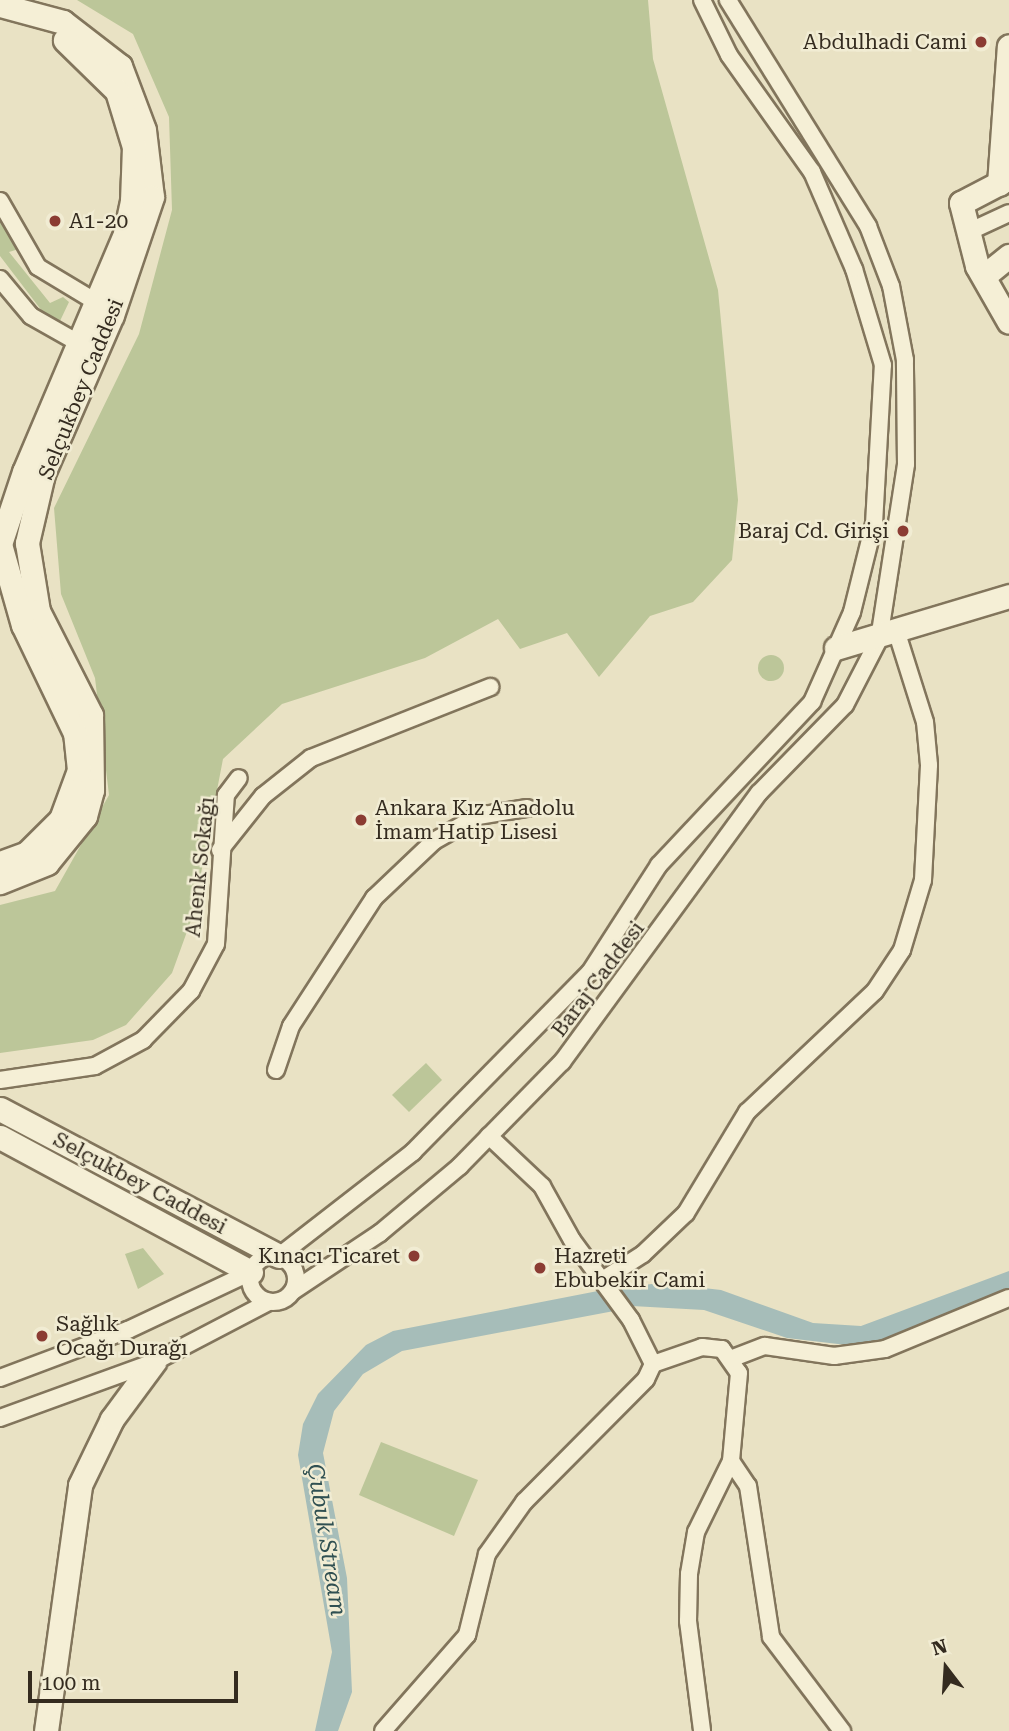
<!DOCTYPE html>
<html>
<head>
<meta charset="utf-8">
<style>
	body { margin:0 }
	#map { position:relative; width:1009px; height:1731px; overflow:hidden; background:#e9e2c4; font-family:"Roboto Serif",serif }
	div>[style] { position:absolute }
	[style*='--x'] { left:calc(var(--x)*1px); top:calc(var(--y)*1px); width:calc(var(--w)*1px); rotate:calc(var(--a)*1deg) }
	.green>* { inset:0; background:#bcc699 }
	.round { border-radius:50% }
	.water>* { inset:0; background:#a6bdb9 }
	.roads { filter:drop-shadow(2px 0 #82755c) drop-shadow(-2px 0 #82755c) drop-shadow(0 2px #82755c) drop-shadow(0 -2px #82755c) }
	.street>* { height:16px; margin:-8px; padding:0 8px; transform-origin:8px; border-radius:8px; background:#f5efd6 }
	.street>.ring { margin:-8px; padding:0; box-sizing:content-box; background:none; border:16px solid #f5efd6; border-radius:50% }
	.secondary>* { height:23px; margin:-11.5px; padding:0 11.5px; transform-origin:11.5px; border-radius:11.5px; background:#f5efd6 }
	.dots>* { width:19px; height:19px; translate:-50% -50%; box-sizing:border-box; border:4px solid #f1ecd3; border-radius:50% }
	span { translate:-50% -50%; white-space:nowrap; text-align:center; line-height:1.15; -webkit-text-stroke:5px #f1ecd3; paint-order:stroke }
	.poi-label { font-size:21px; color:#342b1f }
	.right { translate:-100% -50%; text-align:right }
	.left { translate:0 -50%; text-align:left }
	.street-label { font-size:21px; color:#342b1f }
	.water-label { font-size:23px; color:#305052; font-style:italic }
	.north { position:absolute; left:911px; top:1633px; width:70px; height:70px; -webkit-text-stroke:5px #f1ecd3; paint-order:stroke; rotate:343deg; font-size:19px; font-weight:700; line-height:28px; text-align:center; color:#342b1f }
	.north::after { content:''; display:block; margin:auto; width:24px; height:32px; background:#342b1f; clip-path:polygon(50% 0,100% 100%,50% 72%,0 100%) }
	.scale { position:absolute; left:28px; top:1671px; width:210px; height:32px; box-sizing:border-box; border:4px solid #342b1f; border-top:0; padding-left:9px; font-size:21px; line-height:24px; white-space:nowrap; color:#342b1f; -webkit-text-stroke:5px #f1ecd3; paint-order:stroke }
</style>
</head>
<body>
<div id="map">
	<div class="green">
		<div style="clip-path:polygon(77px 0,648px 0,653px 59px,718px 290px,738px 500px,732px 560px,693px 602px,650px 616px,599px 677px,567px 633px,520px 649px,498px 619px,425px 658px,282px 704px,223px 759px,193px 915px,172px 973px,126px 1025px,93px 1040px,0 1053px,0 905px,55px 891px,109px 795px,95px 678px,61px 594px,54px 508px,139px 334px,172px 210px,169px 117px,133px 34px)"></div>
		<div style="clip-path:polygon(0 201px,22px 248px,9px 252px,50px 303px,63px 297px,69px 302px,60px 321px,42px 311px,0 256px)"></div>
		<div class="round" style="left:758px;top:655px;width:26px;height:26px"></div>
		<div style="clip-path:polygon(426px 1063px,442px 1080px,409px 1112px,392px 1095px)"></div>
		<div style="clip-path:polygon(143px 1248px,164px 1274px,138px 1289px,125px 1254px)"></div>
		<div style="clip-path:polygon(381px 1442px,478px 1480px,454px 1536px,359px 1495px)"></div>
	</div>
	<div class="water">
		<div style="clip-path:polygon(1009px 1271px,1009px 1292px,901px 1337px,855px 1346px,787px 1338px,704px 1310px,632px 1306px,619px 1288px,660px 1283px,721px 1290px,813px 1323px,861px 1326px)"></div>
		<div style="clip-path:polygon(603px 1290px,614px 1311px,402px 1351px,363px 1374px,334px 1411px,323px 1453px,347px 1578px,352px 1692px,338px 1731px,315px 1731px,332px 1652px,298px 1455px,303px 1424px,318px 1394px,366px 1345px,393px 1331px)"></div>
	</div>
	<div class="roads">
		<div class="street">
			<div style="--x:0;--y:201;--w:76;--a:60.1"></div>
			<div style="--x:38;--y:267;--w:70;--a:31"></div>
			<div style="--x:966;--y:233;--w:47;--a:-24.9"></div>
			<div style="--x:0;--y:279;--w:48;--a:50"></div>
			<div style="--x:31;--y:316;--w:59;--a:29.6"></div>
			<div style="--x:220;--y:850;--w:69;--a:-51.5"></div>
			<div style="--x:263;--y:796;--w:61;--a:-38.4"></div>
			<div style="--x:311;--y:758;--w:193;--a:-21.6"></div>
			<div style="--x:276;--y:1070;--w:46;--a:-71.2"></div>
			<div style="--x:291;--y:1026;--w:153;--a:-57"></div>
			<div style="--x:374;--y:898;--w:83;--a:-43.5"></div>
			<div style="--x:434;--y:841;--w:51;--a:-29.6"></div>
			<div style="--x:478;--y:816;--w:50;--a:-9.3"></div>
			<div style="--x:0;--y:1080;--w:96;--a:-8.4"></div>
			<div style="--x:95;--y:1066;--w:55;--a:-28.4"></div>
			<div style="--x:143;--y:1040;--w:69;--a:-45.6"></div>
			<div style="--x:191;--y:991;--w:53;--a:-62"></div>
			<div style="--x:216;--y:944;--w:149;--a:-86.2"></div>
			<div style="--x:226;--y:795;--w:21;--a:-53"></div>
			<div class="ring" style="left:250px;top:1256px;width:30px;height:30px"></div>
			<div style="--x:279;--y:1256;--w:170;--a:-37.8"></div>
			<div style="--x:413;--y:1152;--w:252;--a:-45.5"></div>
			<div style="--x:590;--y:972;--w:127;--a:-57.2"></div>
			<div style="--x:659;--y:865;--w:224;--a:-46.8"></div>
			<div style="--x:812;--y:702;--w:98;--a:-66"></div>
			<div style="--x:852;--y:612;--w:91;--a:-76"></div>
			<div style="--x:874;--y:524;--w:159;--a:-86.8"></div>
			<div style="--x:883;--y:365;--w:100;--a:-106.8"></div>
			<div style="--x:854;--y:269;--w:106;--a:-113.4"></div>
			<div style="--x:812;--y:172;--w:143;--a:-125.4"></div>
			<div style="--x:729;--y:55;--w:61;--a:-116.1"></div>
			<div style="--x:604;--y:1279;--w:46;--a:-32.7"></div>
			<div style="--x:643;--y:1254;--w:59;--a:-43.6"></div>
			<div style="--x:686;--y:1213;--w:118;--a:-58.9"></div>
			<div style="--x:747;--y:1112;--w:176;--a:-43.4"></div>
			<div style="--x:875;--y:991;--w:49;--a:-56.6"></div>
			<div style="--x:902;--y:950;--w:73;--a:-73.3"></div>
			<div style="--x:923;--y:880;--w:115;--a:-87"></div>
			<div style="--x:929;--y:765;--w:43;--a:-95.3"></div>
			<div style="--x:925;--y:722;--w:93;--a:-107.5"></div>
			<div style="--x:293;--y:1291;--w:105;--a:-33.7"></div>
			<div style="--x:380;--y:1233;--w:104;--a:-39.9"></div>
			<div style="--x:460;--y:1166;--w:146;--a:-45.6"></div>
			<div style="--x:562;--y:1062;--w:333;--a:-53.8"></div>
			<div style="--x:759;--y:793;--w:123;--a:-45.7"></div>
			<div style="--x:845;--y:705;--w:74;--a:-62.7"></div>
			<div style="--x:879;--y:639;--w:177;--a:-81.2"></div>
			<div style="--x:906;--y:464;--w:104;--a:-90.6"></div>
			<div style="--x:905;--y:360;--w:75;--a:-100.7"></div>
			<div style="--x:891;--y:286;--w:64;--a:-111"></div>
			<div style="--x:868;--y:226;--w:266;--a:-121.8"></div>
			<div style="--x:733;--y:1358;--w:34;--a:-21"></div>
			<div style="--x:765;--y:1346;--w:70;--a:8.2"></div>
			<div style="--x:834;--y:1356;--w:51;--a:-7.8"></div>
			<div style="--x:885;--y:1349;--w:134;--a:-22.4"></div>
			<div style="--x:653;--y:1364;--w:52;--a:-19.1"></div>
			<div style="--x:702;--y:1347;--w:20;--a:6"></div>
			<div style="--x:722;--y:1349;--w:29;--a:55"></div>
			<div style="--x:739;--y:1373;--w:88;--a:95.2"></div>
			<div style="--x:731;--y:1461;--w:79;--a:116.2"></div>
			<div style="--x:696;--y:1532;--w:43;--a:99.5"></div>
			<div style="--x:689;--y:1574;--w:47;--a:91.2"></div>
			<div style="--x:688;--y:1621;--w:111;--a:82.7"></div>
			<div style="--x:0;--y:1378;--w:137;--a:-20.6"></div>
			<div style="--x:128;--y:1330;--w:136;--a:-25.2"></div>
			<div style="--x:0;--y:1418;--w:164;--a:-20"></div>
			<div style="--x:154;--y:1362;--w:130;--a:-27.6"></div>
			<div style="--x:731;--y:1461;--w:30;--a:56"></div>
			<div style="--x:748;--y:1486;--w:153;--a:81.3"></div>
			<div style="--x:771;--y:1637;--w:118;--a:52.9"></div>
			<div style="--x:383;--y:1731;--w:128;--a:-48.8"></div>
			<div style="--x:467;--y:1635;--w:83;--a:-76.1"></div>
			<div style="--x:487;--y:1554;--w:64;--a:-54.6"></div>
			<div style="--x:524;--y:1502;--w:173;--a:-45.2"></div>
			<div style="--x:646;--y:1379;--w:17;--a:-65"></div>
			<div style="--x:653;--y:1364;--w:49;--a:-116.6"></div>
			<div style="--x:631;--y:1320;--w:99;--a:-126.4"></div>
			<div style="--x:572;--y:1240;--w:62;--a:-119.1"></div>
			<div style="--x:542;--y:1186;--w:73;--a:-136.7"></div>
		</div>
		<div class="secondary">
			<div style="--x:0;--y:5;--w:65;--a:15.1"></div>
			<div style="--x:63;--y:22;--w:72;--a:37.7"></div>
			<div style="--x:120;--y:66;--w:68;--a:69.4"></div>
			<div style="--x:144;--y:130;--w:67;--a:83.2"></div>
			<div style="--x:152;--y:197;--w:125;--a:108.7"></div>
			<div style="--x:112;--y:315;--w:173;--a:113.5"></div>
			<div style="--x:43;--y:474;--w:71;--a:103.1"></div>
			<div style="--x:27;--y:543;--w:69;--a:80.8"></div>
			<div style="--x:38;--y:611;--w:117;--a:63"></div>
			<div style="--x:91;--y:715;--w:75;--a:89.2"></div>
			<div style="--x:92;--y:790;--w:27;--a:105"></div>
			<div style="--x:85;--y:816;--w:60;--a:129"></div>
			<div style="--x:47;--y:863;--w:51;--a:158"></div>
			<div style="--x:1009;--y:178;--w:54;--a:152.5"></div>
			<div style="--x:961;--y:203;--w:65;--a:75.7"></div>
			<div style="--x:977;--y:266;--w:64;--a:60.3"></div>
			<div style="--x:999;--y:184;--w:138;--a:-85.9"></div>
			<div style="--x:984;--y:276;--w:32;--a:-39"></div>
			<div style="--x:836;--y:648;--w:181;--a:-16.7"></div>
			<div style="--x:0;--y:863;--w:29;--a:-20"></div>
			<div style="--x:27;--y:853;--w:48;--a:-45"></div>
			<div style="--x:61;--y:819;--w:52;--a:-69.8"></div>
			<div style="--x:79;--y:770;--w:37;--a:-96"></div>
			<div style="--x:75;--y:733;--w:120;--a:-115.7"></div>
			<div style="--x:23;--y:625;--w:84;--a:-105.9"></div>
			<div style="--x:0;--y:544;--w:76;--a:-71.6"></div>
			<div style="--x:24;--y:472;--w:259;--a:-67"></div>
			<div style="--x:125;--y:234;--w:34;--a:-78"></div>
			<div style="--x:132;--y:201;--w:54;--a:-87.9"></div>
			<div style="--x:134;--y:147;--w:59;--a:-106.9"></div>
			<div style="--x:117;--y:91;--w:73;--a:-135.6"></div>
			<div style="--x:0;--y:1109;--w:315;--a:27.8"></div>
			<div style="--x:0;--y:1137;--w:285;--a:28.3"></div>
			<div style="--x:46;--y:1731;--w:248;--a:-82.1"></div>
			<div style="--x:80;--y:1485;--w:73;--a:-64.1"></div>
			<div style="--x:112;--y:1419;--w:71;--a:-53.6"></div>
		</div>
	</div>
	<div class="dots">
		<div style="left:981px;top:42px;background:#8b3c33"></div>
		<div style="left:55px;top:221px;background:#8b3c33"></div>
		<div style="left:903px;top:531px;background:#8b3c33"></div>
		<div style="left:361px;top:820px;background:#8b3c33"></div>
		<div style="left:414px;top:1256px;background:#8b3c33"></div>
		<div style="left:540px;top:1268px;background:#8b3c33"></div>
		<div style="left:42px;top:1336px;background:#8b3c33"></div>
	</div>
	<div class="poi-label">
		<span class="right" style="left:967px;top:42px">Abdulhadi Cami</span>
		<span class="left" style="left:69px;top:221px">A1-20</span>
		<span class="right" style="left:889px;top:531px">Baraj Cd. Girişi</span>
		<span class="left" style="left:375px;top:820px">Ankara Kız Anadolu<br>İmam Hatip Lisesi</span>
		<span class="right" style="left:400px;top:1256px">Kınacı Ticaret</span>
		<span class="left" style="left:554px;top:1268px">Hazreti<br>Ebubekir Cami</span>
		<span class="left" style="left:56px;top:1336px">Sağlık<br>Ocağı Durağı</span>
	</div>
	<div class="street-label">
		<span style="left:81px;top:389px;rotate:-68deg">Selçukbey Caddesi</span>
		<span style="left:200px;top:867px;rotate:-84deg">Ahenk Sokağı</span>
		<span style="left:598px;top:979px;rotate:-53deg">Baraj Caddesi</span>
		<span style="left:140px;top:1183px;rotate:28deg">Selçukbey Caddesi</span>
	</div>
	<div class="water-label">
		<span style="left:326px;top:1540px;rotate:81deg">Çubuk Stream</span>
	</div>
	<div class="north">N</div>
	<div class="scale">100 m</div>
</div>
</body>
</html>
